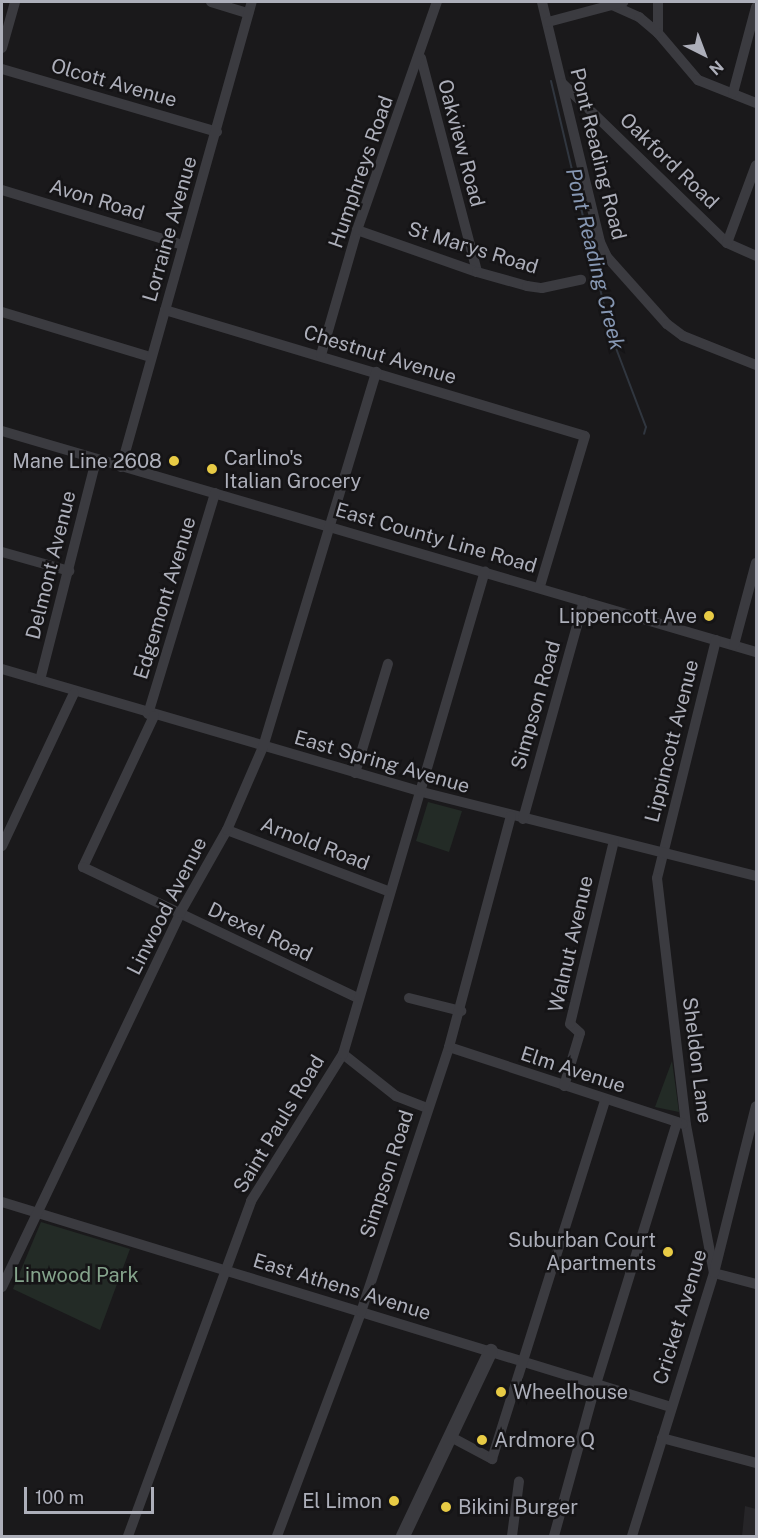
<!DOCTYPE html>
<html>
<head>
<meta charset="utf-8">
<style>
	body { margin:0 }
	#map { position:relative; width:758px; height:1538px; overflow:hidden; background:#1a191b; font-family:"Public Sans",sans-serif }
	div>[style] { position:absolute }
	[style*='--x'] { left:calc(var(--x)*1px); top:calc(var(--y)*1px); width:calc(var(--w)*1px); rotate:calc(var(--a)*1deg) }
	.built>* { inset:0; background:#262528 }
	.green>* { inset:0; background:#232b26 }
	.stream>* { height:2px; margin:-1px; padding:0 1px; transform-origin:1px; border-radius:1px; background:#30363f }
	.minor>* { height:10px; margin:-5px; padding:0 5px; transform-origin:5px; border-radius:5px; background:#3b3b40 }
	.tertiary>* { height:14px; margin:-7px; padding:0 7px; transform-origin:7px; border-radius:7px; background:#3b3b40 }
	.dots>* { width:16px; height:16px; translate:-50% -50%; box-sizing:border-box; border:3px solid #151416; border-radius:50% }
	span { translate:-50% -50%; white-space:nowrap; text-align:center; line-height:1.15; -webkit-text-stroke:5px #151416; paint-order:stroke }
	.street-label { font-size:20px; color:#adafba }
	.poi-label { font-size:20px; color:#adafba }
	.left { translate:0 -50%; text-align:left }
	.right { translate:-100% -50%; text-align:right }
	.park-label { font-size:20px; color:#85a48c }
	.water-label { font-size:21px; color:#8697b3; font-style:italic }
	.frame { position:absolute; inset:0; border:3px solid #adafba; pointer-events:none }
	.north { position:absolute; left:674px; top:24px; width:60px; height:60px; -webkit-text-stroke:4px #151416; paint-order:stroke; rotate:138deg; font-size:16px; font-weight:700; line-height:24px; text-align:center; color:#adafba }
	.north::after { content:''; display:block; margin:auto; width:21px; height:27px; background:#adafba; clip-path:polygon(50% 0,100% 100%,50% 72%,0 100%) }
	.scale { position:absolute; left:24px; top:1487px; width:130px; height:27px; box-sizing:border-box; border:3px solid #adafba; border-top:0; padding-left:8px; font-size:18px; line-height:21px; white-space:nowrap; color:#adafba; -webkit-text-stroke:4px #151416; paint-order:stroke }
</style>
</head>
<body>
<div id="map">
	<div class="built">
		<div style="clip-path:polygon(745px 1506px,756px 1509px,756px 1536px,742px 1536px)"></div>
	</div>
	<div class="green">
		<div style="clip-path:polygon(428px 802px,462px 811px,449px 852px,416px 841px)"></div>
		<div style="clip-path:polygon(672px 1061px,679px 1112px,655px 1107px)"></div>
		<div style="clip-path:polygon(41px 1222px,130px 1249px,100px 1330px,13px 1289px)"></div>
	</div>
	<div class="stream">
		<div style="--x:551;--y:81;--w:261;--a:76.7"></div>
		<div style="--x:611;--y:335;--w:98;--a:69.2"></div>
		<div style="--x:646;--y:427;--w:7;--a:106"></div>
	</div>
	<div class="minor">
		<div style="--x:211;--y:2;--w:39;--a:17"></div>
		<div style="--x:542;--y:2;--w:247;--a:76.4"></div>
		<div style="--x:600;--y:242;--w:17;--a:65"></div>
		<div style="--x:607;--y:257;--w:90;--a:48.2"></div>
		<div style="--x:667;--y:324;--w:20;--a:37"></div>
		<div style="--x:683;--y:336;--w:79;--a:21.7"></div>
		<div style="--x:658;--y:2;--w:31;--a:90"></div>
		<div style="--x:658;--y:33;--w:62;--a:49.6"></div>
		<div style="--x:698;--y:80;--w:62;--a:21.6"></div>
		<div style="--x:612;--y:5;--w:30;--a:24"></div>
		<div style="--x:639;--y:17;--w:25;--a:40"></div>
		<div style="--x:548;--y:22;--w:78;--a:-14.9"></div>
		<div style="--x:2;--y:48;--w:48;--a:-74.2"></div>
		<div style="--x:421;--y:58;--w:221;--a:75.3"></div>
		<div style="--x:2;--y:69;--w:224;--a:16.3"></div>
		<div style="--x:562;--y:83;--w:230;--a:44.1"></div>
		<div style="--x:727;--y:243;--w:32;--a:24"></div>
		<div style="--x:733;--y:93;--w:89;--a:-75"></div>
		<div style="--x:2;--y:190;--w:189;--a:16.9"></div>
		<div style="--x:357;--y:230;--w:127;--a:19.3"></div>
		<div style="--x:477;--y:272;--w:52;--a:15.6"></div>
		<div style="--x:527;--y:286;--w:15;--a:8"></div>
		<div style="--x:542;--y:288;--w:40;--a:-12"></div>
		<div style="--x:727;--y:243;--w:83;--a:-69.6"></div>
		<div style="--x:165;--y:310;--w:438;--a:16.7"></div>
		<div style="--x:585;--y:436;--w:157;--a:106.7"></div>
		<div style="--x:2;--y:312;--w:155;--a:16.9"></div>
		<div style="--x:321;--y:355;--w:130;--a:-73.9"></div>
		<div style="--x:357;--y:230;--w:242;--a:-70.7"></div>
		<div style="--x:2;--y:431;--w:786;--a:16.34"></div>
		<div style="--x:121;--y:467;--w:483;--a:-74.3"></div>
		<div style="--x:2;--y:552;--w:70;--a:15.8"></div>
		<div style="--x:716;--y:640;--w:245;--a:103.9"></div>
		<div style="--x:657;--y:878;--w:249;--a:83.3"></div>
		<div style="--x:686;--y:1125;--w:151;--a:79.3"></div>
		<div style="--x:714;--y:1273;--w:43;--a:14.7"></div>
		<div style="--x:734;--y:645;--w:85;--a:-75"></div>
		<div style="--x:2;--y:669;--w:438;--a:16.3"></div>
		<div style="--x:422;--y:792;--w:344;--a:14.1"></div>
		<div style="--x:40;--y:680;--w:227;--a:-75.7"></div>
		<div style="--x:148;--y:714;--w:231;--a:-73.1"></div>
		<div style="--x:154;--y:716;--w:167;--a:115.2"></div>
		<div style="--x:83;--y:867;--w:305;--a:25.5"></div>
		<div style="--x:355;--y:773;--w:114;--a:-73.2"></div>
		<div style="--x:523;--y:819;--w:226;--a:-74.4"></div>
		<div style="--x:227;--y:830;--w:174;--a:20.8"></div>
		<div style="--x:2;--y:846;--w:169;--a:-64.8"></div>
		<div style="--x:409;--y:998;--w:54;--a:14"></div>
		<div style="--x:449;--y:1047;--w:246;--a:18.2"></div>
		<div style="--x:343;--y:1054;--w:68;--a:38.4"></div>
		<div style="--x:396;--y:1096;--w:33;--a:21"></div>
		<div style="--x:564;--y:1086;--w:55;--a:-73.2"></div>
		<div style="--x:580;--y:1033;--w:13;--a:-138"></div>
		<div style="--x:570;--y:1024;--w:188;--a:-76.5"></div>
		<div style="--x:2;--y:1202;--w:700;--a:17.04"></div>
		<div style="--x:2;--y:1287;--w:414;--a:-64.5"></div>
		<div style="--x:180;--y:913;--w:95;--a:-60.5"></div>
		<div style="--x:227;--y:830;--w:90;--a:-66.6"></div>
		<div style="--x:263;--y:747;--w:392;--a:-73.2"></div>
		<div style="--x:451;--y:1437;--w:47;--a:28.2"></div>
		<div style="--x:492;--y:1459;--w:376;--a:-72.5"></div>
		<div style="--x:662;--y:1438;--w:97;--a:14.9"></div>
		<div style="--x:128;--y:1536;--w:357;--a:-69.8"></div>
		<div style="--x:251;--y:1201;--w:173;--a:-58"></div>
		<div style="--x:343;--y:1054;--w:503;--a:-73.62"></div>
		<div style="--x:277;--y:1536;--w:239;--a:-69.4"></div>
		<div style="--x:361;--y:1312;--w:279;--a:-71.6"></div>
		<div style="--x:449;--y:1047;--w:239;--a:-75"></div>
		<div style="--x:512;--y:1536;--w:55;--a:-82.7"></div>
		<div style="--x:554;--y:1536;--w:158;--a:-74.6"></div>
		<div style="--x:596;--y:1384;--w:274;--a:-72.8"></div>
		<div style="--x:632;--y:1536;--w:275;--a:-72.7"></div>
		<div style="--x:714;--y:1273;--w:172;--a:-75.9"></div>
	</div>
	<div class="tertiary">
		<div style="--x:403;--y:1536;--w:205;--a:-64.6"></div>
	</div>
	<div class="dots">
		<div style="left:174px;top:461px;background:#e8cb45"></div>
		<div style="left:212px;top:469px;background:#e8cb45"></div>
		<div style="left:709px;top:616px;background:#e8cb45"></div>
		<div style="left:668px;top:1252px;background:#e8cb45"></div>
		<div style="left:501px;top:1392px;background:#e8cb45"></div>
		<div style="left:482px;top:1440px;background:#e8cb45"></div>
		<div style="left:394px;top:1501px;background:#e8cb45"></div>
		<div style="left:446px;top:1507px;background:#e8cb45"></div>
	</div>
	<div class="street-label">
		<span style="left:114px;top:83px;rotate:16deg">Olcott Avenue</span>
		<span style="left:461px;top:143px;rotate:75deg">Oakview Road</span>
		<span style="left:598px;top:154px;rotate:76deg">Pont Reading Road</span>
		<span style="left:669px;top:161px;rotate:44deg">Oakford Road</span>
		<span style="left:361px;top:172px;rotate:-71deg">Humphreys Road</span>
		<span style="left:97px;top:200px;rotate:17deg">Avon Road</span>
		<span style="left:170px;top:229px;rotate:-74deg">Lorraine Avenue</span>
		<span style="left:473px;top:248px;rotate:17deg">St Marys Road</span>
		<span style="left:380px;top:355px;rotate:17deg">Chestnut Avenue</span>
		<span style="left:436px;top:538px;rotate:16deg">East County Line Road</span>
		<span style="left:51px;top:565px;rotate:-76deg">Delmont Avenue</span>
		<span style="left:165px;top:598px;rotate:-73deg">Edgemont Avenue</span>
		<span style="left:536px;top:705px;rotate:-74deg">Simpson Road</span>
		<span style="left:672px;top:741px;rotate:-76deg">Lippincott Avenue</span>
		<span style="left:382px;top:762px;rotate:16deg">East Spring Avenue</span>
		<span style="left:315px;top:844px;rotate:21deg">Arnold Road</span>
		<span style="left:167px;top:906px;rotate:-63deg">Linwood Avenue</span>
		<span style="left:260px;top:932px;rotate:25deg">Drexel Road</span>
		<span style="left:571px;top:944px;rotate:-77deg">Walnut Avenue</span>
		<span style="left:697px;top:1060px;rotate:83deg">Sheldon Lane</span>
		<span style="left:573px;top:1070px;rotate:18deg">Elm Avenue</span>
		<span style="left:279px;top:1124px;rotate:-59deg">Saint Pauls Road</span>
		<span style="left:387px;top:1174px;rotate:-72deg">Simpson Road</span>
		<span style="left:342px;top:1287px;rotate:17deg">East Athens Avenue</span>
		<span style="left:680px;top:1317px;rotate:-73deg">Cricket Avenue</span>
	</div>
	<div class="poi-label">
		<span class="left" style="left:224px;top:470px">Carlino's<br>Italian Grocery</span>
		<span class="right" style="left:162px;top:461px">Mane Line 2608</span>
		<span class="right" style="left:697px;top:616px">Lippencott Ave</span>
		<span class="right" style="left:656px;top:1252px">Suburban Court<br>Apartments</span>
		<span class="left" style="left:513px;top:1392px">Wheelhouse</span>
		<span class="left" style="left:494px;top:1440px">Ardmore Q</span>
		<span class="right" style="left:382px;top:1501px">El Limon</span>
		<span class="left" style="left:458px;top:1507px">Bikini Burger</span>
	</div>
	<div class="park-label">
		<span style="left:76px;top:1275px">Linwood Park</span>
	</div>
	<div class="water-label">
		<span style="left:595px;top:259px;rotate:76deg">Pont Reading Creek</span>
	</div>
	<div class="frame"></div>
	<div class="north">N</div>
	<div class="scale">100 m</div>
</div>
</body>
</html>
